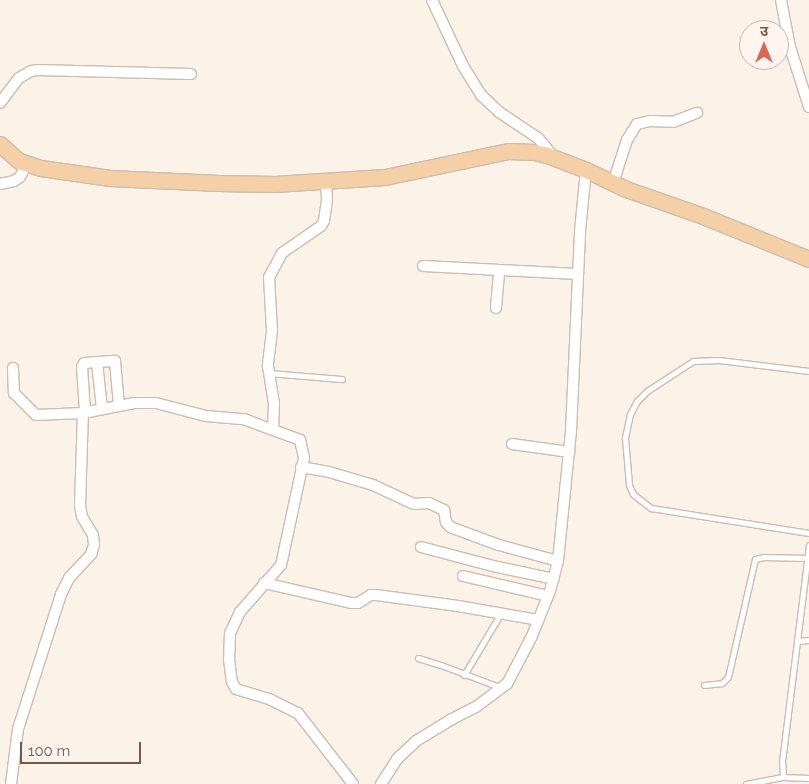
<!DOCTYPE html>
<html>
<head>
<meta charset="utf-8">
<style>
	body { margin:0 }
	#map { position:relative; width:809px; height:784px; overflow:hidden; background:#fbf2e8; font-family:Raleway,"Noto Sans Devanagari",sans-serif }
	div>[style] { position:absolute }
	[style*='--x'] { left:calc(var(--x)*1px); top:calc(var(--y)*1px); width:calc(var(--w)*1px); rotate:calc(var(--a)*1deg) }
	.roads { filter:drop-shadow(1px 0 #cfbbb1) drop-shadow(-1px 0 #cfbbb1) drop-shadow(0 1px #cfbbb1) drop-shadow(0 -1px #cfbbb1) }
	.lane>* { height:5px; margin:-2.5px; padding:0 2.5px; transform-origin:2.5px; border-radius:2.5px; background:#fff }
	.street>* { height:10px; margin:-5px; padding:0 5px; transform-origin:5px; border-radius:5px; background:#fff }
	.primary>* { height:15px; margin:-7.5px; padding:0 7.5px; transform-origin:7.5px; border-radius:7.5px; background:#f5cfa5 }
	span { translate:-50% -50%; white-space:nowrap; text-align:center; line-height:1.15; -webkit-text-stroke:4px #fef6ee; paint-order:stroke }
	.north { position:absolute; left:739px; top:20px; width:50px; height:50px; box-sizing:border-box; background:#fef6ee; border:1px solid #c7b6ae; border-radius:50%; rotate:0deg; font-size:14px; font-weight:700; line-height:20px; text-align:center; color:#74574d }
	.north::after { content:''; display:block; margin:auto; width:18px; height:22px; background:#d65; clip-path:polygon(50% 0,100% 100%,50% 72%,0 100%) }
	.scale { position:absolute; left:20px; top:742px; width:121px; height:22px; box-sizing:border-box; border:2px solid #74574d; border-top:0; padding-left:6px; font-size:15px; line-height:18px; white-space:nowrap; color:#74574d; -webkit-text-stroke:4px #fef6ee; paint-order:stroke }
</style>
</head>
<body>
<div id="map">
	<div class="roads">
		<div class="lane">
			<div style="--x:809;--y:371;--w:91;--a:-173"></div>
			<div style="--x:719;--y:360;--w:26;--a:178"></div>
			<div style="--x:693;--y:361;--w:55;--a:146.9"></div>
			<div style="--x:647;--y:391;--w:14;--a:135"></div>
			<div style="--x:637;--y:401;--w:15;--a:118"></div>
			<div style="--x:630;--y:414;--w:25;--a:102"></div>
			<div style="--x:625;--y:438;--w:47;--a:85.1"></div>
			<div style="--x:629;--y:485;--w:10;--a:66"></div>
			<div style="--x:633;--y:494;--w:23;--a:38"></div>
			<div style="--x:651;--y:508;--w:160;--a:9"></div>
			<div style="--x:268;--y:373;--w:74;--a:4.6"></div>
			<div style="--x:809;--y:545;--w:218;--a:97.1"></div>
			<div style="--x:782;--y:761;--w:16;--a:86"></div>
			<div style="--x:783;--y:777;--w:26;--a:2"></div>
			<div style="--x:797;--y:641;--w:12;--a:-5"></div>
			<div style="--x:418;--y:658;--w:24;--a:17"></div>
			<div style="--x:441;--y:665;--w:65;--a:20.7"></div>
			<div style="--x:464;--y:675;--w:72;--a:-59.2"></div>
			<div style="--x:704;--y:685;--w:18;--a:-6"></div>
			<div style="--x:722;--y:683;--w:8;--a:-45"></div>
			<div style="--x:728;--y:677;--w:121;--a:-77.1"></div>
			<div style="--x:755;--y:559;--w:9;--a:-13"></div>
			<div style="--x:764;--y:557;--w:44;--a:1.3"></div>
			<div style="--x:746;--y:784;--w:38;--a:-11"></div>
		</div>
		<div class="street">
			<div style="--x:432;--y:0;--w:73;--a:64.8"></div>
			<div style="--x:463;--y:66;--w:34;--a:58"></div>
			<div style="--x:481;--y:95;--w:25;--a:43"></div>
			<div style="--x:499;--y:112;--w:47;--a:33.7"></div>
			<div style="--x:538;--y:138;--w:25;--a:50"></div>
			<div style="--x:781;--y:0;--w:48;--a:79.2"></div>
			<div style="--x:790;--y:47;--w:63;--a:72.4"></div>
			<div style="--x:0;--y:103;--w:31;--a:-53"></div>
			<div style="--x:19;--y:78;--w:14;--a:-30"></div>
			<div style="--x:31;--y:71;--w:7;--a:-8"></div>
			<div style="--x:38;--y:70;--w:153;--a:1.5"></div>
			<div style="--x:326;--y:181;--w:19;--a:87"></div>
			<div style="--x:327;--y:200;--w:21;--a:98"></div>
			<div style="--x:324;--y:221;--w:6;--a:121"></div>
			<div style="--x:321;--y:226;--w:47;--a:145.3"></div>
			<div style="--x:282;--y:253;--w:27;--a:118"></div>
			<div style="--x:269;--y:277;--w:54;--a:86.8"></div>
			<div style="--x:272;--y:331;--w:35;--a:97"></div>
			<div style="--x:268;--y:366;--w:37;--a:81"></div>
			<div style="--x:274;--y:403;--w:27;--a:92"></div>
			<div style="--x:273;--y:430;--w:29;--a:20"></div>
			<div style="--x:300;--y:440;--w:18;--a:77"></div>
			<div style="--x:304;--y:458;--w:109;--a:102.1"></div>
			<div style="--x:281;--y:565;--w:62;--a:131.1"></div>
			<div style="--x:240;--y:612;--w:23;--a:115"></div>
			<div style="--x:230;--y:633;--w:26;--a:92"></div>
			<div style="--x:229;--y:659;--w:23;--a:83"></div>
			<div style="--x:232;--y:682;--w:8;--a:60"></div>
			<div style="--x:236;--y:689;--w:37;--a:17"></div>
			<div style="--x:271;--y:700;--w:30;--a:26"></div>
			<div style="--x:298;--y:713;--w:90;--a:52.2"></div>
			<div style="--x:613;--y:183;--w:45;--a:-72"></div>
			<div style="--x:627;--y:140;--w:19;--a:-58"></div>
			<div style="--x:637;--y:124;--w:13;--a:-13"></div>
			<div style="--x:650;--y:121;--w:23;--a:2"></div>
			<div style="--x:673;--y:122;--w:26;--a:-21"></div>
			<div style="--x:0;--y:184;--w:14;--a:-12"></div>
			<div style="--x:14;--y:181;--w:7;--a:-34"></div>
			<div style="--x:20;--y:177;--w:15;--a:-62"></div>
			<div style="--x:423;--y:266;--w:155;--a:3"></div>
			<div style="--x:496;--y:308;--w:38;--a:-85"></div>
			<div style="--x:97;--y:362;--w:47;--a:83.9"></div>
			<div style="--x:13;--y:368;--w:25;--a:88"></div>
			<div style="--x:14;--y:393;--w:31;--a:45"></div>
			<div style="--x:36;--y:415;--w:47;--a:-2.4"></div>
			<div style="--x:85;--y:412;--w:45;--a:-93.8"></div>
			<div style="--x:82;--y:367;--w:4;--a:-63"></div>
			<div style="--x:84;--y:363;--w:31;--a:-4"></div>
			<div style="--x:115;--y:361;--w:45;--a:84.9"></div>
			<div style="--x:512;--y:444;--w:58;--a:8"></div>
			<div style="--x:301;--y:467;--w:28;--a:10"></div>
			<div style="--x:329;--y:472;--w:46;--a:16.5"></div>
			<div style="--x:373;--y:485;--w:45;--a:24.9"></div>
			<div style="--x:414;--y:504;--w:15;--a:-4"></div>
			<div style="--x:429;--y:503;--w:17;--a:25"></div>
			<div style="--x:444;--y:510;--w:12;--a:81"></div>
			<div style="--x:446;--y:522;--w:6;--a:51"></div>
			<div style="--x:450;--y:527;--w:52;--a:20.2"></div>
			<div style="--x:499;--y:545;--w:61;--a:15.2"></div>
			<div style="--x:421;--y:547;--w:74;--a:14.8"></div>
			<div style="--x:493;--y:566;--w:62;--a:12"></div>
			<div style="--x:463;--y:576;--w:87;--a:13.2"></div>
			<div style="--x:264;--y:583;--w:89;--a:12.9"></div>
			<div style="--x:351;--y:603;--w:7;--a:0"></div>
			<div style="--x:358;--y:603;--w:15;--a:-32"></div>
			<div style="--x:371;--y:595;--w:5;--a:0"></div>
			<div style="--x:376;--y:595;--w:83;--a:7.6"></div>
			<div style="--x:458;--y:606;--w:81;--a:9.9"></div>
			<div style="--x:11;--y:784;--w:55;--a:-82.7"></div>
			<div style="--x:18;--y:729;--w:142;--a:-72.3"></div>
			<div style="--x:61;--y:594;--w:18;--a:-63"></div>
			<div style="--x:69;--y:578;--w:33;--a:-47"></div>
			<div style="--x:91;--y:554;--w:9;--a:-72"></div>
			<div style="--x:94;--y:545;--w:10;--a:-96"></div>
			<div style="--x:93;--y:535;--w:21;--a:-121"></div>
			<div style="--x:82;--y:517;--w:11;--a:-100"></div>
			<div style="--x:80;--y:506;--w:93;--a:-88.2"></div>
			<div style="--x:83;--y:413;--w:52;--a:-11.1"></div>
			<div style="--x:134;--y:403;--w:22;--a:0"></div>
			<div style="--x:156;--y:403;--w:52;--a:14.6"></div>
			<div style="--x:206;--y:416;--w:38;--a:5"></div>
			<div style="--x:244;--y:419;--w:31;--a:21"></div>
			<div style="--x:381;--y:784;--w:30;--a:-57"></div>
			<div style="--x:397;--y:759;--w:26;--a:-43"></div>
			<div style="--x:416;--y:741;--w:42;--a:-31.4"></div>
			<div style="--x:452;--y:719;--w:27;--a:-27"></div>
			<div style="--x:476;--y:707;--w:39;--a:-37"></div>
			<div style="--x:507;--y:684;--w:54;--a:-62.5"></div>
			<div style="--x:532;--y:636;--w:48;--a:-68.2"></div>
			<div style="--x:550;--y:591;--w:31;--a:-75"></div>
			<div style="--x:558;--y:561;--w:131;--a:-84.3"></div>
			<div style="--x:571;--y:431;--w:200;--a:-87.4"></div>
			<div style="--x:580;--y:231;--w:61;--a:-84.4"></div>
		</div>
		<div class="primary">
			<div style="--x:0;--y:144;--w:25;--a:42"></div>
			<div style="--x:19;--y:161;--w:23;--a:18"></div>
			<div style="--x:41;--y:168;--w:70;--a:8.2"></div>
			<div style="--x:110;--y:178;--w:109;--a:2.6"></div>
			<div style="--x:219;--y:183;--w:56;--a:1"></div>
			<div style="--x:275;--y:184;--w:110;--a:-3.6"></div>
			<div style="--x:385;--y:177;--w:126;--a:-11.9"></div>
			<div style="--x:508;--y:151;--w:26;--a:2"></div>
			<div style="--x:534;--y:152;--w:13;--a:13"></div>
			<div style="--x:547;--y:155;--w:42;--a:21"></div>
			<div style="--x:586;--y:170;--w:44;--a:25.4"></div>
			<div style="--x:626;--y:189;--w:82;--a:19.3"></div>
			<div style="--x:703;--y:216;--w:114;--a:22.1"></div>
		</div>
	</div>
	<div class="north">उ</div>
	<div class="scale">100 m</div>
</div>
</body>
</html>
